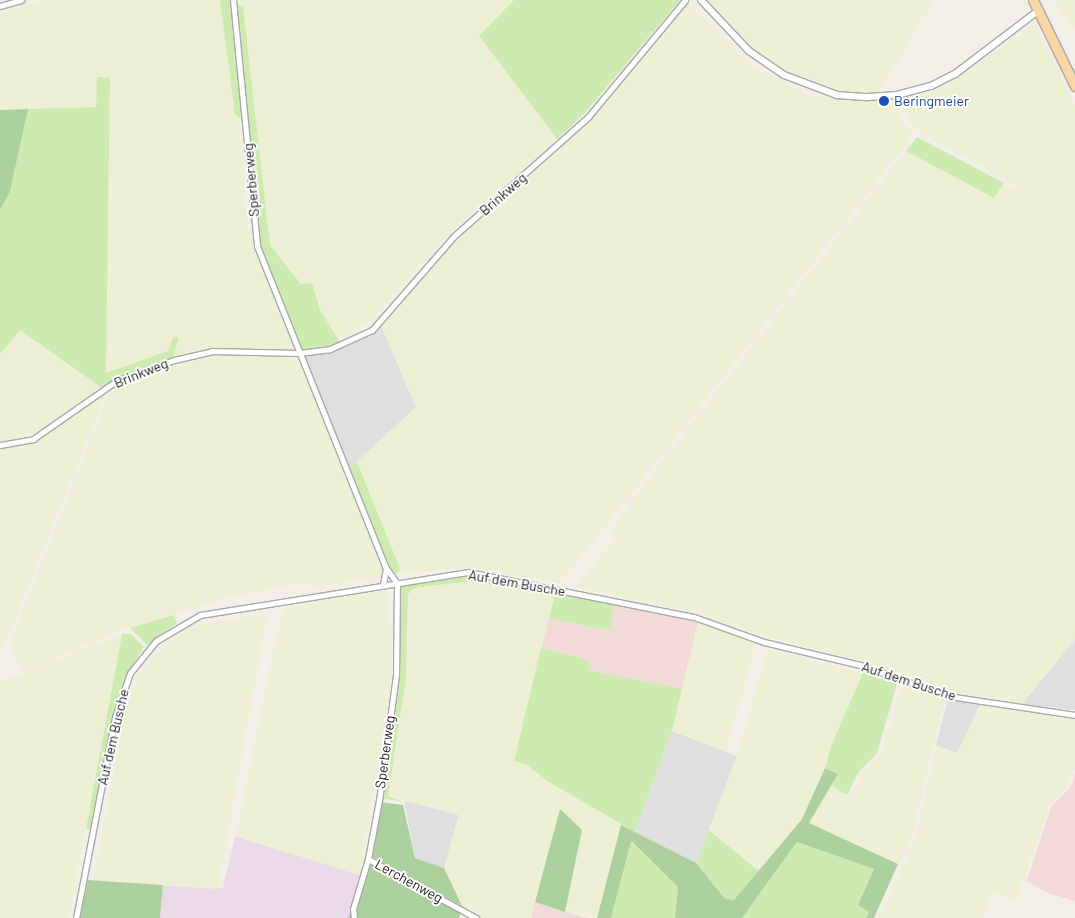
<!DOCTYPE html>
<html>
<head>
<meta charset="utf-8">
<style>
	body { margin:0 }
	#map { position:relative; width:1075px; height:918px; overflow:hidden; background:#f2efe9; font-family:Barlow,sans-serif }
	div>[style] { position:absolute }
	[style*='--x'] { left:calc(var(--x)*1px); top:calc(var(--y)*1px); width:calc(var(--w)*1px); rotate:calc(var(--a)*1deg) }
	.residential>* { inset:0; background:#e0dfdf }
	.commercial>* { inset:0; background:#f2dad9 }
	.industrial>* { inset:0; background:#ebdbe8 }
	.farmland>* { inset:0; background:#eef0d5 }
	.grass>* { inset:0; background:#cdebb0 }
	.forest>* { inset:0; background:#add19e }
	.roads { filter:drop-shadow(1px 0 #a9a9a9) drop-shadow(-1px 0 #a9a9a9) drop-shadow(0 1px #a9a9a9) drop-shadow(0 -1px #a9a9a9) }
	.minor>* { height:5px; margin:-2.5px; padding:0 2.5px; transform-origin:2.5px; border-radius:2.5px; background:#fff }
	.tertiary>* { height:6px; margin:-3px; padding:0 3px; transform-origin:3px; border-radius:3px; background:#fff }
	.primary>* { height:9px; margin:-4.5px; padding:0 4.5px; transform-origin:4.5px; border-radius:4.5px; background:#fcd6a4 }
	.dots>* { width:14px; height:14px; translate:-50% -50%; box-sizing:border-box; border:2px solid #fff; border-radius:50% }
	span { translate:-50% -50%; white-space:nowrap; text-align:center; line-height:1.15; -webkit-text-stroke:4px #fff; paint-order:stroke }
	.transit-label { font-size:14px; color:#164399 }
	.left { translate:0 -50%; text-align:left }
	.street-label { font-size:14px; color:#222 }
</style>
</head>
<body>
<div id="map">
	<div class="residential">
		<div style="clip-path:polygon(380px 323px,416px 407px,349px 469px,303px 354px,330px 350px)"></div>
		<div style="clip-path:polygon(1075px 639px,1075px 710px,1022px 704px)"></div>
		<div style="clip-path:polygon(948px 699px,980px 705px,958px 753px,936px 746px)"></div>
		<div style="clip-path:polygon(672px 731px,737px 756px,696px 863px,635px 832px)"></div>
		<div style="clip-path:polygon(404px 800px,459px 815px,444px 868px,415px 858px)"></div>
	</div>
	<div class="commercial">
		<div style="clip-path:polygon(614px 603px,698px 623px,682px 689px,588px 670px,590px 660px,541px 648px,549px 619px,611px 630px)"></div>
		<div style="clip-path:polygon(1075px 773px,1075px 901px,1048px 893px,1027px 881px,1051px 807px,1071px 787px)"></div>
		<div style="clip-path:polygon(535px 902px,565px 912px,587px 918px,531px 918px)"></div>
	</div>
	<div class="industrial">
		<div style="clip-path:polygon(235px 836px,360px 875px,348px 918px,160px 918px,163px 885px,223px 888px)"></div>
	</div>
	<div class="farmland">
		<div style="clip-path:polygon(43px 0,220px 0,235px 115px,240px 120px,248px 229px,254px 230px,295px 339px,295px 348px,280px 351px,212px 348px,173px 358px,179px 337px,172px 338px,168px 351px,106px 373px,110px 78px,97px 78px,96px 107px,0 110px,0 13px)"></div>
		<div style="clip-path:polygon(239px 0,514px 0,479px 36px,557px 139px,446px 236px,368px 323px,338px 338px,320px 310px,312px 283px,301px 284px,270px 245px,243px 6px)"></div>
		<div style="clip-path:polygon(708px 0,933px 0,880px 93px,836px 91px,791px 75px,751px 47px)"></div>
		<div style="clip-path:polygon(1055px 0,1075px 0,1075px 31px,1067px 22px)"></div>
		<div style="clip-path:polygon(689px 3px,739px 54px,767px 75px,817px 99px,821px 93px,867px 101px,893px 99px,898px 114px,913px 135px,567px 575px,557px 583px,470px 567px,403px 575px,357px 462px,416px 407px,380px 323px,454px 242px,589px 120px)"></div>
		<div style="clip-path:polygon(1035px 24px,1075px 104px,1075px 638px,1022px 703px,948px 691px,866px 662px,768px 637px,703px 616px,707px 610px,701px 606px,695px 612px,575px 587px,616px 538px,609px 532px,648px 480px,906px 151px,994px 198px,1004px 183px,1021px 192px,1020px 187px,917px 131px,904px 113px,901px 99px,932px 91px,960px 76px)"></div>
		<div style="clip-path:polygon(20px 330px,107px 392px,0 656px,0 447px,21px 447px,50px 431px,47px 426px,19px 441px,0 442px,0 354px)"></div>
		<div style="clip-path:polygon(246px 353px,283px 356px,299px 363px,382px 568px,381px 577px,316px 587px,308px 582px,224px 599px,120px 631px,22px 671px,10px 643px,111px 389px,125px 380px,175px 362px,212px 354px)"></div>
		<div style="clip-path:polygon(472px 581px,554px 597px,514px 761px,527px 765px,621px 825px,597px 918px,565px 912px,582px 830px,560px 809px,531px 918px,483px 918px,462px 906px,444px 868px,459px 815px,387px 796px,406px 678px,408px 594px,414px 588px)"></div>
		<div style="clip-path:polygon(389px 590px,392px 674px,360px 875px,235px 836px,281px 616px,287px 607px)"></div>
		<div style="clip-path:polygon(265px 614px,267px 617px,218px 889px,93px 881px,124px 716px,138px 677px,163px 646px,200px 624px)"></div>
		<div style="clip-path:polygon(698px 623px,756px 642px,726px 752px,672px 731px)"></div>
		<div style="clip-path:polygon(122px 634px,69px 918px,0 918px,0 682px)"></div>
		<div style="clip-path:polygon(767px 650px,863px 673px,802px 819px,759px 871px,709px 830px,737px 756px)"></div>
		<div style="clip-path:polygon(902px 685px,945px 698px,910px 842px,898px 863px,809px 823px,832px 786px,850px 797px,862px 773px,880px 756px)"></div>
		<div style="clip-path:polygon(980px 705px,1075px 720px,1075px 767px,1068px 785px,1049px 806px,1016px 901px,994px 892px,982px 918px,878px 918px)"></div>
		<div style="clip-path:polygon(937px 746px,958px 754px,914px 844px)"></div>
	</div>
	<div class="grass">
		<div style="clip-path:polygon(220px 0,231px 0,243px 120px,235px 115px)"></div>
		<div style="clip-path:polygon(514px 0,680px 0,585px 113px,557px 139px,479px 36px)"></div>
		<div style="clip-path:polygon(237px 5px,243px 6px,270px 245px,301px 284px,312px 283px,320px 310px,340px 342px,329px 347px,302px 350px,258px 245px)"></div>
		<div style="clip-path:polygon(97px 77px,110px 78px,106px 373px,168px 351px,173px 337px,179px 337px,173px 358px,125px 374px,102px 388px,20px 330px,0 354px,0 210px,10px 192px,28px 109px,96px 107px)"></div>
		<div style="clip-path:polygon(917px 137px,1004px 183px,994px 198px,906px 151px)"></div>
		<div style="clip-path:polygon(357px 462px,401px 571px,396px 574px,389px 567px,349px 469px)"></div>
		<div style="clip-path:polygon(469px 575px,614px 603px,611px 630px,549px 619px,554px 597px,472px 581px,414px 588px,408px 594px,406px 678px,388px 796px,404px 802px,381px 798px,389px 742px,399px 586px)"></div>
		<div style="clip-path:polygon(174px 615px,177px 623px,147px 645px,130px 628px)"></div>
		<div style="clip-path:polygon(122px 634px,131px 634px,144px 647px,128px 672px,119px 693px,90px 829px,86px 829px)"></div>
		<div style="clip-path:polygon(541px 648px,590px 660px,588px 670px,682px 689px,672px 731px,635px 832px,549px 782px,527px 765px,514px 761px)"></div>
		<div style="clip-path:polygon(863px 673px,897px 684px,877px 753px,858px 773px,847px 795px,832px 786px,838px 774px,825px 768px,831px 746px)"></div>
		<div style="clip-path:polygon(709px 830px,759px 871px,734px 900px,725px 899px,696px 863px)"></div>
		<div style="clip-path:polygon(630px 841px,678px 887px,675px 918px,611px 918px)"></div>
		<div style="clip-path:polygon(797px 842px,874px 869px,858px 905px,869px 912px,866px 918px,742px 918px)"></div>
	</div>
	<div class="forest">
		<div style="clip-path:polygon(28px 109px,10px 192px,0 210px,0 110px)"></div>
		<div style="clip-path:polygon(825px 768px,838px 774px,809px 823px,898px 864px,874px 918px,866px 918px,869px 912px,858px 905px,874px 869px,797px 842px,742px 918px,675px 918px,678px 887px,631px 841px,611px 918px,597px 918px,621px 825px,696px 863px,725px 899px,734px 900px,802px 819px)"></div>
		<div style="clip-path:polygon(380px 802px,403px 805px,415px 858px,444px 868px,462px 906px,371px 856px)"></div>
		<div style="clip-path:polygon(560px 809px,582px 830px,565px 912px,535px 902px)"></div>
		<div style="clip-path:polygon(374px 865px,461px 912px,459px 918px,348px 918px,369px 867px)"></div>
		<div style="clip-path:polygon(88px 880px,163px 885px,160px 918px,80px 918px)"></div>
	</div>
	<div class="roads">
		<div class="minor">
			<div style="--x:233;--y:0;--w:247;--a:84.4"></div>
			<div style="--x:257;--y:246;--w:347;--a:68.2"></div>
			<div style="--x:386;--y:568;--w:19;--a:54"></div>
			<div style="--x:397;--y:583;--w:92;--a:90.6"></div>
			<div style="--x:396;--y:675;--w:126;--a:97.7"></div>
			<div style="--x:379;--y:800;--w:60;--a:100.6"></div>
			<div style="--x:368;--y:859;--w:52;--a:106.7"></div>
			<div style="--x:353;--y:909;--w:9;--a:84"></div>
			<div style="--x:0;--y:6;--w:22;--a:-16"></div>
			<div style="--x:0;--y:445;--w:34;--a:-10"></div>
			<div style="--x:33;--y:439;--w:101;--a:-34.9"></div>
			<div style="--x:116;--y:381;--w:62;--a:-19.9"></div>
			<div style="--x:174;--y:360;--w:39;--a:-13"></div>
			<div style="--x:212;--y:351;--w:87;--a:1.3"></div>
			<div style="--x:299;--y:353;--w:31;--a:-7"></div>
			<div style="--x:330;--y:349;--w:46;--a:-24.3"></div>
			<div style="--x:372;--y:330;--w:123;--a:-48.9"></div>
			<div style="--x:453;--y:237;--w:181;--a:-41.6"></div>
			<div style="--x:588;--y:117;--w:152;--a:-50.3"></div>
			<div style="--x:383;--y:584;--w:16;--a:-79"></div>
			<div style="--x:368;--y:859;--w:123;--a:28.6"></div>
			<div style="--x:76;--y:918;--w:205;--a:-79"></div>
			<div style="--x:115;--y:717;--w:46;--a:-71.2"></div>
			<div style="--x:130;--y:673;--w:41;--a:-50.9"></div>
			<div style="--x:156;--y:641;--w:51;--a:-30.6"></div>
			<div style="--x:200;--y:615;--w:271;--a:-9.1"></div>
			<div style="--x:468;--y:572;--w:230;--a:11.3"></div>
			<div style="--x:694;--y:617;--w:74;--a:19.7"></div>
			<div style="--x:764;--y:642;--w:103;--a:13.5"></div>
			<div style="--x:864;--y:666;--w:89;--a:19.7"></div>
			<div style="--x:948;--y:696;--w:128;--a:8.5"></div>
		</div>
		<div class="tertiary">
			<div style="--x:701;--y:0;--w:70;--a:46.7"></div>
			<div style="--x:749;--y:51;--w:42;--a:34.4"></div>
			<div style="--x:784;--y:75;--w:57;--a:20.7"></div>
			<div style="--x:837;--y:95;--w:31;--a:4"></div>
			<div style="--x:868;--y:97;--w:29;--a:-4"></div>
			<div style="--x:897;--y:95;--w:35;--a:-15"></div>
			<div style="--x:931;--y:86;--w:27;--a:-27"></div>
			<div style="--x:955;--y:74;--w:106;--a:-37.3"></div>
		</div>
		<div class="primary">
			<div style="--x:1033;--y:0;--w:96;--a:64"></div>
		</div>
	</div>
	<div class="dots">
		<div style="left:884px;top:101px;background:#1a4fb4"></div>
	</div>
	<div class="transit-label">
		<span class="left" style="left:894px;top:101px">Beringmeier</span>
	</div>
	<div class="street-label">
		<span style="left:251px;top:180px;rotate:-95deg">Sperberweg</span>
		<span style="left:503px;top:194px;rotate:-41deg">Brinkweg</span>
		<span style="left:141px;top:373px;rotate:-22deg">Brinkweg</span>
		<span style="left:517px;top:583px;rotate:10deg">Auf dem Busche</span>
		<span style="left:909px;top:681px;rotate:18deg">Auf dem Busche</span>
		<span style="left:113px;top:737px;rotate:-77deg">Auf dem Busche</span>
		<span style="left:385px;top:752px;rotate:-82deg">Sperberweg</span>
		<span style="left:409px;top:881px;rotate:29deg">Lerchenweg</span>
	</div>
</div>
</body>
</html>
